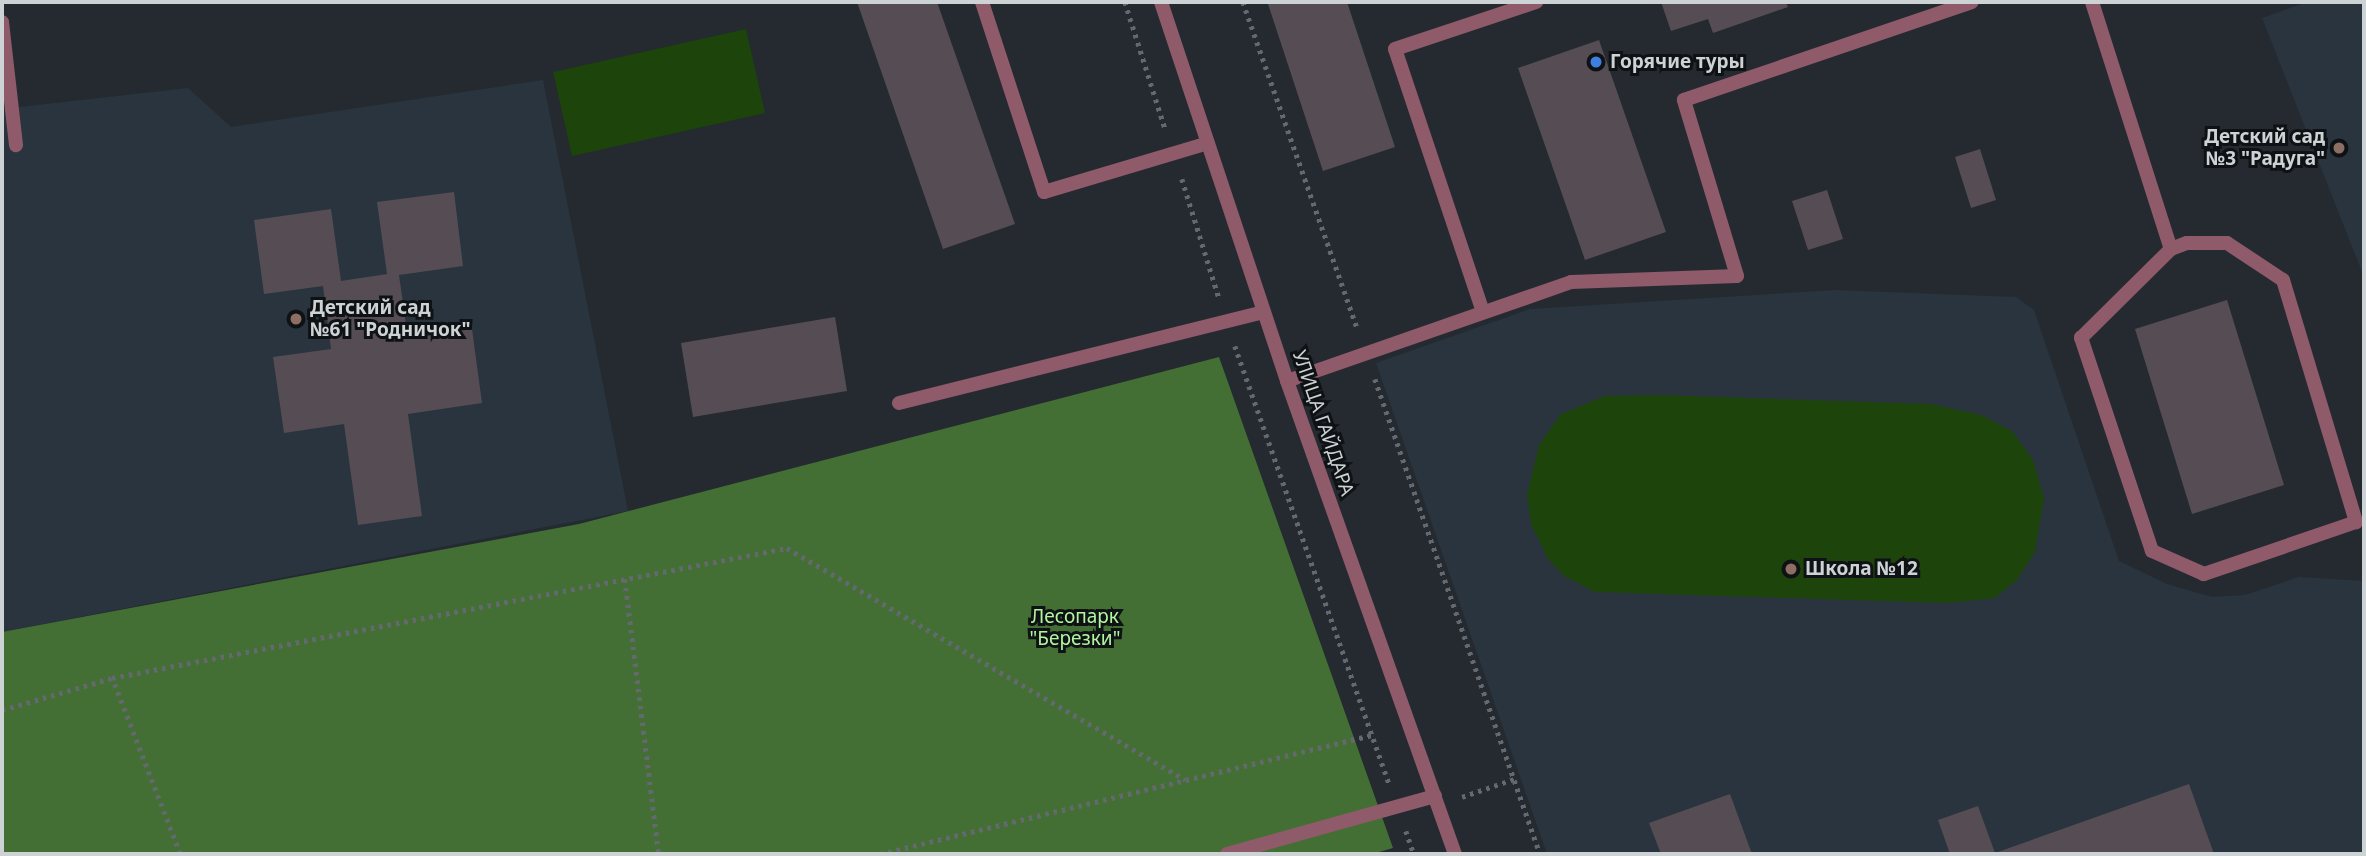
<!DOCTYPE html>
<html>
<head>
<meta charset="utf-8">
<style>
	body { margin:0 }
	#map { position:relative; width:2366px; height:856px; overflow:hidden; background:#242a30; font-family:"Noto Sans",sans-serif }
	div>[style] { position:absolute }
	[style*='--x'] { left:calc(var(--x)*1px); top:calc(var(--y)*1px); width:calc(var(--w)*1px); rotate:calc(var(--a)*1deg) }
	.built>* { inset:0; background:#29343e }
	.green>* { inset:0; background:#1c440b }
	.forest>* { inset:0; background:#436f34 }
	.building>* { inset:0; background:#554d53 }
	.path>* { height:4.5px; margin-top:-2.25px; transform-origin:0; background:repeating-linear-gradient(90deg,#63696e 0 3.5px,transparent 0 8.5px) }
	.service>* { height:14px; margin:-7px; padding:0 7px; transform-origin:7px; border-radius:7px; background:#8f5a69 }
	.minor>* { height:14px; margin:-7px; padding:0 7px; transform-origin:7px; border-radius:7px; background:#8f5a69 }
	.tertiary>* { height:14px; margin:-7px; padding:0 7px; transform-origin:7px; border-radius:7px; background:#8f5a69 }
	.dots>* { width:19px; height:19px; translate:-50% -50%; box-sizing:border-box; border:4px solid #0f1215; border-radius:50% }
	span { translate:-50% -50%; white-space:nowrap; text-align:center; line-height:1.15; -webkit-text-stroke:6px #0f1215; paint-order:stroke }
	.poi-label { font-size:19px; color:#cdd2d5; font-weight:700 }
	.left { translate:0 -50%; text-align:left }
	.right { translate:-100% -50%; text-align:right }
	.street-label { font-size:19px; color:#cdd2d5 }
	.park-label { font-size:19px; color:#b3f49f }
	.frame { position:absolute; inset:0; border:4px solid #cdd2d5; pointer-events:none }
</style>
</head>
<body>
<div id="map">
	<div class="built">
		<div style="clip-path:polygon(2307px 2px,2364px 2px,2364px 277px,2262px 18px)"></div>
		<div style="clip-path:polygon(543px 80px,628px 511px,2px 632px,2px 109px,188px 88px,231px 127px)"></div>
		<div style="clip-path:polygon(1835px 290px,2016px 297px,2034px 310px,2119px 561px,2167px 584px,2212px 597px,2245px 595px,2299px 577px,2364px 581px,2364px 854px,1547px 854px,1376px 363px,1530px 309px)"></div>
	</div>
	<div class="green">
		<div style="clip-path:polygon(746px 29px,765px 113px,572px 156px,553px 72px)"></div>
		<div style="clip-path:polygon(1659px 395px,1931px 404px,1981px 415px,2012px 431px,2033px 460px,2044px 498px,2035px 552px,2017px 580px,1995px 598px,1947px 603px,1595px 592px,1564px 576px,1548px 559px,1531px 524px,1527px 495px,1539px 445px,1561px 414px,1605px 396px)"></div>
	</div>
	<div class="forest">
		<div style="clip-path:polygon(1219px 357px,1393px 848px,1372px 854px,2px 854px,2px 632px,579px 524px)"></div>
	</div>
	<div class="building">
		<div style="clip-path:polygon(857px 2px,937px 2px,1015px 224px,943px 249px)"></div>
		<div style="clip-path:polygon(1275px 2px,1347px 2px,1395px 147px,1323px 171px,1268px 4px)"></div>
		<div style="clip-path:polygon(1661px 2px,1786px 2px,1788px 7px,1713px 33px,1708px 19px,1671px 31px)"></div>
		<div style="clip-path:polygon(1599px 40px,1666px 232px,1585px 260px,1518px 68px)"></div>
		<div style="clip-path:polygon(1980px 149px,1996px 200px,1971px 208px,1955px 157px)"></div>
		<div style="clip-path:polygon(1827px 190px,1843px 239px,1808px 250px,1792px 201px)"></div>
		<div style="clip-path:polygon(454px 192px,463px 266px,399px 275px,408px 339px,472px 329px,482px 403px,408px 414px,422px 516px,358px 525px,344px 424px,284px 433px,273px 357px,331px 349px,323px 286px,264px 294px,254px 220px,331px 209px,341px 281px,387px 274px,377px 202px)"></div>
		<div style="clip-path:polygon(2227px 300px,2284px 485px,2192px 514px,2135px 329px)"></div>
		<div style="clip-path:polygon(835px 317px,847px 391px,693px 417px,681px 343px)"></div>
		<div style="clip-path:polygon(2189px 784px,2214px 854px,1950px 854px,1938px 820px,1978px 806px,1995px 853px)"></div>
		<div style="clip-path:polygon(1730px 794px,1752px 854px,1661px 854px,1649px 823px)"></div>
	</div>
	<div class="path">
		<div style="--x:1125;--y:2;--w:132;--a:72.4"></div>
		<div style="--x:1243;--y:2;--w:345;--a:70.7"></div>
		<div style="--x:1182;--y:179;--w:125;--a:72.7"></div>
		<div style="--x:1235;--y:346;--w:464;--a:70.6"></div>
		<div style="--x:1375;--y:379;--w:503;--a:70.84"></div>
		<div style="--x:625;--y:579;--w:277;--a:83"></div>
		<div style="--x:2;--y:710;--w:115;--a:-16.2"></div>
		<div style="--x:1462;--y:797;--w:55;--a:-19.1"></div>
		<div style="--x:1406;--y:831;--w:24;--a:71"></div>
		<div style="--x:180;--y:854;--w:189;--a:-111.1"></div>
		<div style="--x:112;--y:678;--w:687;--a:-10.9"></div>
		<div style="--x:787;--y:548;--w:461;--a:30.2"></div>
		<div style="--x:880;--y:854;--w:506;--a:-13.6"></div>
	</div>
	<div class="service">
		<div style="--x:982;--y:2;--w:200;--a:71.9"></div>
		<div style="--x:1044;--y:192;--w:171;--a:-16.6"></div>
		<div style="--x:2;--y:22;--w:124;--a:83.5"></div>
		<div style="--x:1483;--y:312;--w:277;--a:-108.5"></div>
		<div style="--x:1395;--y:49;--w:149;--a:-18.4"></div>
		<div style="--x:1287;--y:381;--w:301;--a:-19.2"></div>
		<div style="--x:1571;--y:282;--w:166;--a:-2.1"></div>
		<div style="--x:1737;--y:276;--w:184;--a:-106.8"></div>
		<div style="--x:1684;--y:100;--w:304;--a:-18.8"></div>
		<div style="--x:899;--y:403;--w:376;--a:-14"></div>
		<div style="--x:1227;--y:854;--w:216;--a:-15.6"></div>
	</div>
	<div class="minor">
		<div style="--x:2092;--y:2;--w:259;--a:72.3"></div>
		<div style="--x:2187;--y:243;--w:40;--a:0"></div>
		<div style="--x:2227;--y:243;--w:67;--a:33.5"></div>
		<div style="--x:2283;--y:280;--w:253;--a:73.2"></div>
		<div style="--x:2356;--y:522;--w:161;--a:161.1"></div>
		<div style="--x:2204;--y:574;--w:57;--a:-156.1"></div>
		<div style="--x:2152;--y:551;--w:225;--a:-108.4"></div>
		<div style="--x:2081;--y:338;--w:127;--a:-44.7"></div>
		<div style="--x:2171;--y:249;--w:17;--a:-21"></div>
	</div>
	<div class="tertiary">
		<div style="--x:1161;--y:2;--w:399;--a:71.6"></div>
		<div style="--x:1287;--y:381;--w:502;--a:70.45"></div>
	</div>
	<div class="dots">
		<div style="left:1596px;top:62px;background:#3f7fe0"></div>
		<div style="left:2339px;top:148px;background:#8d6e63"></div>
		<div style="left:296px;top:319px;background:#8d6e63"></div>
		<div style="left:1791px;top:569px;background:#8d6e63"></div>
	</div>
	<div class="poi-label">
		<span class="left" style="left:1610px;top:62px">Горячие туры</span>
		<span class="right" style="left:2325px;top:148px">Детский сад<br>№3 "Радуга"</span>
		<span class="left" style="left:310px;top:319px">Детский сад<br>№61 "Родничок"</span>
		<span class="left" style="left:1805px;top:569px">Школа №12</span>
	</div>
	<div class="street-label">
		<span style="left:1323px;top:423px;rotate:71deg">УЛИЦА ГАЙДАРА</span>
	</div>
	<div class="park-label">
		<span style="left:1075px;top:628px">Лесопарк<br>"Березки"</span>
	</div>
	<div class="frame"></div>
</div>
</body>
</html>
